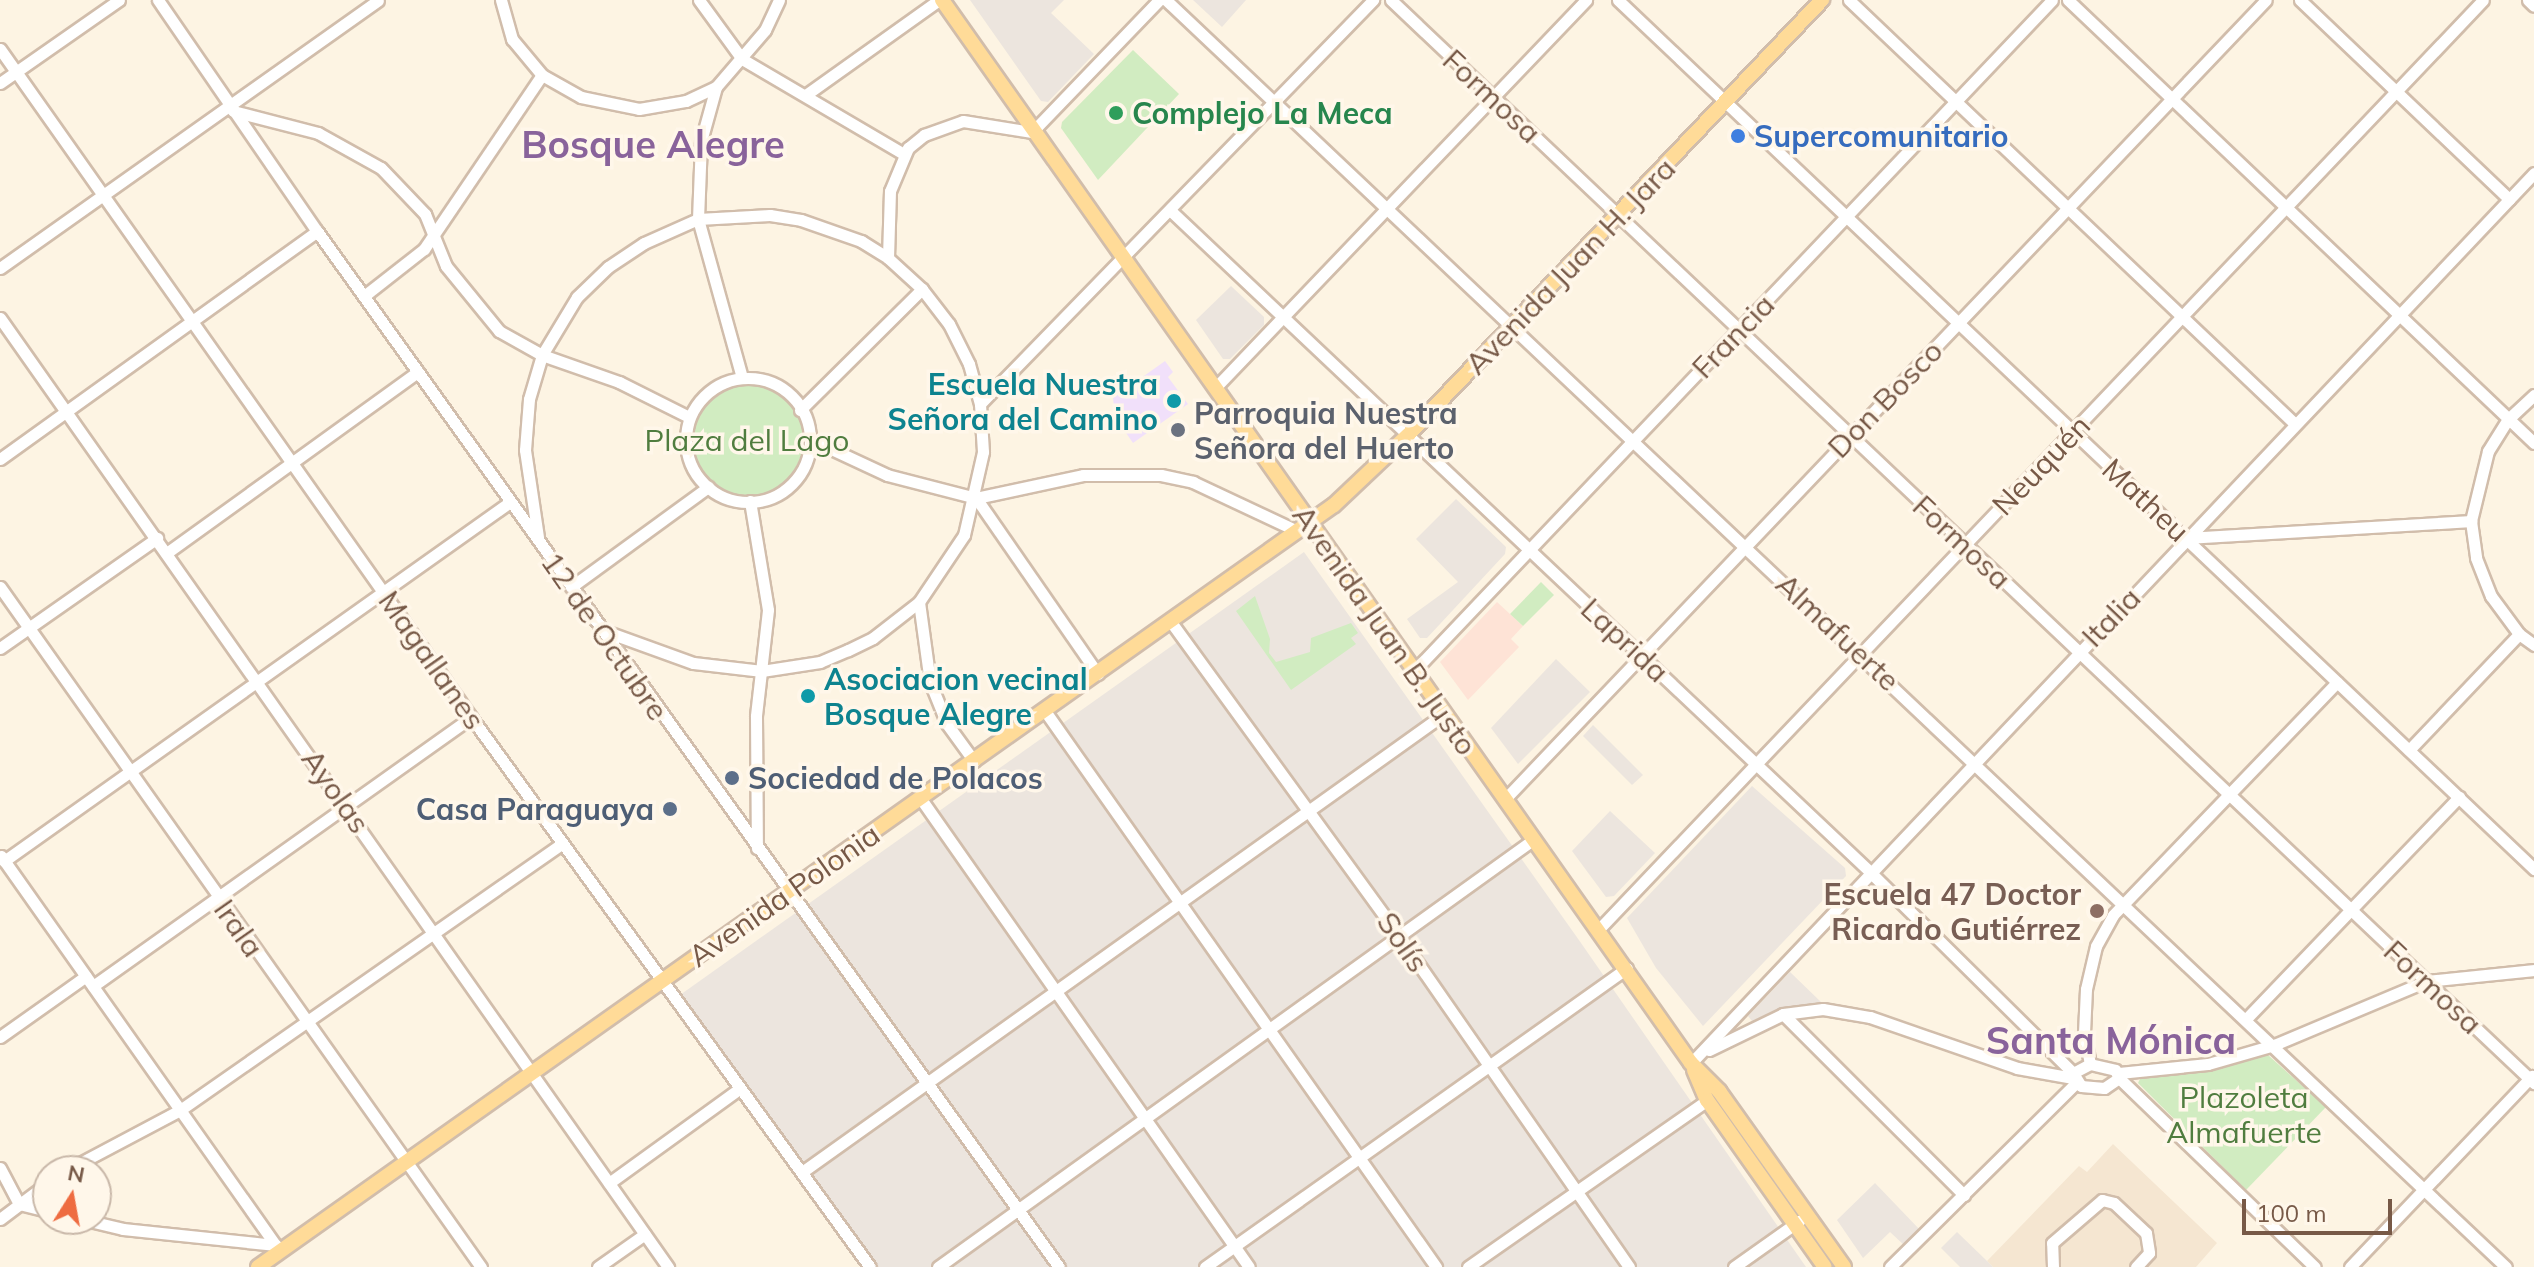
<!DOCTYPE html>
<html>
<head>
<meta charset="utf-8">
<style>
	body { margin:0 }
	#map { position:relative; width:2534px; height:1267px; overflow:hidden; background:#fdf4e3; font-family:Mulish,sans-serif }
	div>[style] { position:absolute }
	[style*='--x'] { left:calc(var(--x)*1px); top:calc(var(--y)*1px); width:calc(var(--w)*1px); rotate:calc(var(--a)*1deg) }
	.residential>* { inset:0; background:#f5e6d1 }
	.commercial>* { inset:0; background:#fee3d6 }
	.industrial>* { inset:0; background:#ece5de }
	.education>* { inset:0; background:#f1e0fa }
	.green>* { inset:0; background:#d1ecc1 }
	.round { border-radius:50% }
	.roads { filter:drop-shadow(2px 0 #d1bdab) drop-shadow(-2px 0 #d1bdab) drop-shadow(0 2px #d1bdab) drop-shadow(0 -2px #d1bdab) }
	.minor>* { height:11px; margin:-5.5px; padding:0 5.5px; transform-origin:5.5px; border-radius:5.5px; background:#fff }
	.minor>.ring { margin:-5.5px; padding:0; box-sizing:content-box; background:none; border:11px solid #fff; border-radius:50% }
	.major>* { height:14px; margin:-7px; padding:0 7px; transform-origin:7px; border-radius:7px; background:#ffdb98 }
	.dots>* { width:22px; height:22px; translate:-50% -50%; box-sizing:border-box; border:4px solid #fff7ea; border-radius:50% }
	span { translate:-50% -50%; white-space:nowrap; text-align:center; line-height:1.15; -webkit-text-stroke:7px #fff7ea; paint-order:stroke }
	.street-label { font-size:30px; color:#775947 }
	.leisure-label { font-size:30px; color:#27864d; font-weight:700 }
	.left { translate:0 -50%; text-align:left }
	.shop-label { font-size:30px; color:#366cbe; font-weight:700 }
	.culture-label { font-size:30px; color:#0d838f; font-weight:700 }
	.right { translate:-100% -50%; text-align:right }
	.worship-label { font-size:30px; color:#5b616d; font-weight:700 }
	.park-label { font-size:30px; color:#507d3f }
	.service-label { font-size:30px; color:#4e5e75; font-weight:700 }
	.education-label { font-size:30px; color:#785e54; font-weight:700 }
	.district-label { font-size:38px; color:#89639b; font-weight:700 }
	.north { position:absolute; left:32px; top:1155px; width:80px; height:80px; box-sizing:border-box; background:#fff7ea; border:2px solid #c9b8a9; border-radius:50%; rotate:11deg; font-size:22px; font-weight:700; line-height:32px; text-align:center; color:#775947 }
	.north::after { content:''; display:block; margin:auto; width:28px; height:36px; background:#ee6c41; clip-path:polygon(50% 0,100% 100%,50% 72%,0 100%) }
	.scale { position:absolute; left:2242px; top:1199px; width:150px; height:36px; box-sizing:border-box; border:4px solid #775947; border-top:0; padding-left:10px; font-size:24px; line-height:28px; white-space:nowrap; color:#775947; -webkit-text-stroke:6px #fff7ea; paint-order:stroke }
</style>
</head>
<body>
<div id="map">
	<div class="residential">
		<div style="clip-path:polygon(2113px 1144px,2217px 1243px,2196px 1267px,1993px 1267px,1987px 1261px,2079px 1166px,2087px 1172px)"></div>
	</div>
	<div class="commercial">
		<div style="clip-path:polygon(1497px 602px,1523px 626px,1511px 639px,1519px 647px,1468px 700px,1440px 662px)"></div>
	</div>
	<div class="industrial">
		<div style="clip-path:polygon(970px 0,1064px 0,1051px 13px,1094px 54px,1048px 102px,1041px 101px)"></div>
		<div style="clip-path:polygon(1193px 0,1246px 0,1222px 27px)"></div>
		<div style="clip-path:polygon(1231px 286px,1264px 317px,1264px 325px,1230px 359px,1223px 359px,1196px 320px)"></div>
		<div style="clip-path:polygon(1456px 499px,1506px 547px,1505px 554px,1427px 638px,1420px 638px,1407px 619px,1458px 582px,1416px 539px)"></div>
		<div style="clip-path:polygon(1304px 552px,1581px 943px,1806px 1267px,873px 1267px,680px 995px)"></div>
		<div style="clip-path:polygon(1556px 659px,1590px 692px,1518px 764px,1491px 728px)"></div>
		<div style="clip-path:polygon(1593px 725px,1643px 775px,1632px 785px,1583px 736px)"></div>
		<div style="clip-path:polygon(1752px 786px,1845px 868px,1846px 876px,1703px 1026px,1656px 968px,1627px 918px)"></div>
		<div style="clip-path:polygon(1610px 811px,1655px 853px,1614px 896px,1606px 897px,1572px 851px)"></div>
		<div style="clip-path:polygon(1790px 972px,1821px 1002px,1785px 1007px,1752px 1021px,1748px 1016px)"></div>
		<div style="clip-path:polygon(1875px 1183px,1921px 1231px,1905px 1246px,1890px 1232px,1863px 1258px,1837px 1220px)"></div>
		<div style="clip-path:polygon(1957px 1232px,1987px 1261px,1993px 1267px,1960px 1267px,1941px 1248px)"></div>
	</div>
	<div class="education">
		<div style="clip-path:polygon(1165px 361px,1173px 372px,1168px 377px,1188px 404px,1133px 443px,1115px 417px,1113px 398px)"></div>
	</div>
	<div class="green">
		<div style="clip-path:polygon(1133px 50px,1179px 94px,1098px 180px,1061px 128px,1062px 122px)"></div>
		<div class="round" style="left:691px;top:384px;width:112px;height:112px"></div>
		<div style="clip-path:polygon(1541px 582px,1554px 595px,1523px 626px,1510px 614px)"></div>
		<div style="clip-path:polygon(1255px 596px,1270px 639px,1269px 653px,1276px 662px,1310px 652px,1311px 638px,1351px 623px,1358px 633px,1351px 638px,1356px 644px,1291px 690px,1236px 611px)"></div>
		<div style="clip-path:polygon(2268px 1055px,2326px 1107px,2246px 1190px,2138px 1083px,2142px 1075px)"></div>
	</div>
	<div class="roads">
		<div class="minor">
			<div style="--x:158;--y:0;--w:280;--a:55.5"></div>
			<div style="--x:317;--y:231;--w:1274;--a:54.39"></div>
			<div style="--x:501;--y:0;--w:41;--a:74.2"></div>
			<div style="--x:512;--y:39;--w:47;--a:50.2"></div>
			<div style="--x:542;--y:75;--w:45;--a:29.4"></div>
			<div style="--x:581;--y:97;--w:59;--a:11.7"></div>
			<div style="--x:639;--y:109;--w:48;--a:-9.7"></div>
			<div style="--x:686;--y:101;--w:33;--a:-25"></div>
			<div style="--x:716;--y:87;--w:75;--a:-49.3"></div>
			<div style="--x:765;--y:30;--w:33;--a:-65"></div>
			<div style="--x:699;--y:0;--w:73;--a:53.9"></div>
			<div style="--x:742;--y:59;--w:188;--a:30.4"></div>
			<div style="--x:1166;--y:0;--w:1844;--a:43.4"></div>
			<div style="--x:1391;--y:0;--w:1575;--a:43.46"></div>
			<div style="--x:1618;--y:0;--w:1263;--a:43.49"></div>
			<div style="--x:1849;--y:0;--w:615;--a:43.55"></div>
			<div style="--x:2068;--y:0;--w:643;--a:43.55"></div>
			<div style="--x:2300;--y:0;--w:289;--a:43.6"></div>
			<div style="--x:2528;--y:0;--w:8;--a:45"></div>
			<div style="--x:0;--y:49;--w:817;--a:54.81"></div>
			<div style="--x:471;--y:717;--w:679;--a:54.04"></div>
			<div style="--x:0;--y:83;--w:145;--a:-34.9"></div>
			<div style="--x:716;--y:87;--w:56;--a:105.5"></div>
			<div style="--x:701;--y:141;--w:78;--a:92.2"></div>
			<div style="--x:698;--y:219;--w:165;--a:74.5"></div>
			<div style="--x:807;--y:94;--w:162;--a:-35.5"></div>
			<div style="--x:233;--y:111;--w:88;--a:14.5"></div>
			<div style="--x:318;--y:133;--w:72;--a:29.1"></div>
			<div style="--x:381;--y:168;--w:64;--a:46.3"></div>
			<div style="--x:425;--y:214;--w:56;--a:68"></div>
			<div style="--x:446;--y:266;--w:84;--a:50.8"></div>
			<div style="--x:499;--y:331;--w:49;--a:29.2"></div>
			<div style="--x:542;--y:355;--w:82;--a:19.3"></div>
			<div style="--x:619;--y:382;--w:78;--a:26.6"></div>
			<div style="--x:1172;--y:212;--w:959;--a:43.39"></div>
			<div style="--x:1869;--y:871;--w:287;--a:44.7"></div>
			<div style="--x:888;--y:258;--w:67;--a:-88.3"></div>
			<div style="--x:890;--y:191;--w:47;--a:-67.3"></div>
			<div style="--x:908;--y:148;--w:21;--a:-39"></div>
			<div style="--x:924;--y:135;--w:41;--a:-19.7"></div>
			<div style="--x:963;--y:121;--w:70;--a:9.1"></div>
			<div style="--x:1032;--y:132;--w:183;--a:-46.1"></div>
			<div style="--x:0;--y:268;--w:463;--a:-35.3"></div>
			<div style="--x:364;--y:296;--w:76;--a:-38.1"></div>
			<div style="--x:424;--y:249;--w:210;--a:-55.9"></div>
			<div style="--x:0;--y:318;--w:1161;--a:54.86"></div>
			<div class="ring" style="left:686px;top:378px;width:113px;height:113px"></div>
			<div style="--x:1215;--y:388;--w:537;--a:-46.28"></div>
			<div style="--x:2534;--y:395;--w:35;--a:137"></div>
			<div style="--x:2508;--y:419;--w:38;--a:122"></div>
			<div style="--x:2488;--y:451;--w:72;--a:103.7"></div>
			<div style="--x:2471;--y:521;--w:37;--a:82"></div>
			<div style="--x:2476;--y:558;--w:41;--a:68.5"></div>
			<div style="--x:2491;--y:596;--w:47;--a:53.6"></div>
			<div style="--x:2519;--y:634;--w:19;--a:36"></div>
			<div style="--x:980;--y:404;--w:564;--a:-45.79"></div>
			<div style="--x:800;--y:410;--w:172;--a:-44.8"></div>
			<div style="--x:812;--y:440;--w:83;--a:25"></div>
			<div style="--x:887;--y:475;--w:92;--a:14.5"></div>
			<div style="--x:976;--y:498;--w:109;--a:-12.1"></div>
			<div style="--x:1083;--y:475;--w:78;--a:0"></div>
			<div style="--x:1161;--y:475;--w:33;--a:12"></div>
			<div style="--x:1193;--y:482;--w:115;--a:25.2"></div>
			<div style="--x:0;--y:459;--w:390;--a:-35.7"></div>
			<div style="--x:976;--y:498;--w:214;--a:55.3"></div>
			<div style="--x:750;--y:501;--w:110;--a:80.6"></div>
			<div style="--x:768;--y:610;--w:107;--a:96.5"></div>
			<div style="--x:756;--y:716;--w:132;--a:89.6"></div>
			<div style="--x:538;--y:537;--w:88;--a:-98.5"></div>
			<div style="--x:525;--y:450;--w:51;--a:-85.5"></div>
			<div style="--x:529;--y:399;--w:46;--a:-73.5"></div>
			<div style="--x:542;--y:355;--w:68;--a:-58.9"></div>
			<div style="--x:577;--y:297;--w:43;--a:-44.1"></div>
			<div style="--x:608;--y:267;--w:43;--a:-33.7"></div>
			<div style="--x:644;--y:243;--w:59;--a:-24"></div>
			<div style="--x:698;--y:219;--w:72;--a:-3.2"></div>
			<div style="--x:770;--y:215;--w:31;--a:9"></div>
			<div style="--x:801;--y:220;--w:64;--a:19.3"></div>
			<div style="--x:861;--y:241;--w:32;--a:32"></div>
			<div style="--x:888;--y:258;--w:46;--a:42.4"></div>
			<div style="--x:922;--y:289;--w:44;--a:52.4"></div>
			<div style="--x:949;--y:324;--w:45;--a:63.4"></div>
			<div style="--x:969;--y:364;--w:41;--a:74.6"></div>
			<div style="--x:980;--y:404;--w:48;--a:86.4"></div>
			<div style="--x:983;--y:452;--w:85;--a:102.9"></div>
			<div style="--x:964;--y:535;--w:81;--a:123.9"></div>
			<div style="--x:919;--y:602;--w:58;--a:142"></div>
			<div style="--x:873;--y:638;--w:28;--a:154"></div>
			<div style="--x:848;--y:650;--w:30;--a:157"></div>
			<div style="--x:820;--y:662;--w:59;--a:171.2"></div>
			<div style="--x:762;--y:671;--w:69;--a:-173.4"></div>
			<div style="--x:693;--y:663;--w:97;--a:-160.1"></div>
			<div style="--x:2186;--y:538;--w:286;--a:-3.4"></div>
			<div style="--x:168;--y:552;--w:308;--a:-35.8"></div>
			<div style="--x:0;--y:587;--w:833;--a:54.73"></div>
			<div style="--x:571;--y:587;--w:170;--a:-36.1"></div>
			<div style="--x:919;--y:602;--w:81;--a:82.2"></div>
			<div style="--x:930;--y:682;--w:45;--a:68"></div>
			<div style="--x:947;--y:724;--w:46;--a:53.9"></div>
			<div style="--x:1171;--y:622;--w:388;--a:54"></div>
			<div style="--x:1399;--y:936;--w:403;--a:55.2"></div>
			<div style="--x:0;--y:648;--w:192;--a:-35"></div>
			<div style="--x:1413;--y:672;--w:927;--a:-46.44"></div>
			<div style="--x:1045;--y:711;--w:680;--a:54.88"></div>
			<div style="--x:2409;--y:750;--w:160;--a:-46.5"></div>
			<div style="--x:921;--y:799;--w:571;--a:54.98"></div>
			<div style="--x:1505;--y:799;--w:1103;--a:-46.4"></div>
			<div style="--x:1;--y:856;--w:484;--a:54.8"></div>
			<div style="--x:4;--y:861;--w:620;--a:-35.36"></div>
			<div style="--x:1599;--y:929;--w:1282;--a:-46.42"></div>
			<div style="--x:93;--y:986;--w:464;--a:-35.4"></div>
			<div style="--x:1783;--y:1014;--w:256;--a:45"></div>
			<div style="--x:2246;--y:1019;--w:308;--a:-46.2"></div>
			<div style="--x:0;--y:1037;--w:105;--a:-35.3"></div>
			<div style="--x:1709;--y:1050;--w:82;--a:-25.9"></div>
			<div style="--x:1783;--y:1014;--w:40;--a:-7.1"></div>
			<div style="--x:1823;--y:1009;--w:48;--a:9.7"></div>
			<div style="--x:1870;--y:1017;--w:156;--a:19.1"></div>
			<div style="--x:2017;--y:1068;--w:57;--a:10.1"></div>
			<div style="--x:1691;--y:1063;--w:1226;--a:-46.55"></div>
			<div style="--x:2090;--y:1064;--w:32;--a:-101"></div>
			<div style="--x:2084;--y:1033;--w:44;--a:-87.4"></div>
			<div style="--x:2086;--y:989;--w:44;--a:-76.9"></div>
			<div style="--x:2096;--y:946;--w:35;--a:-61"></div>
			<div style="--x:2113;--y:915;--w:323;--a:-46.1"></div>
			<div style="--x:2090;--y:1064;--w:26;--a:13"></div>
			<div style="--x:2115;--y:1070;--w:9;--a:63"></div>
			<div style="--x:2119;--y:1078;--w:18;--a:146"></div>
			<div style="--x:2104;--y:1088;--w:23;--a:-175"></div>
			<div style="--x:2081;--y:1086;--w:15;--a:-122"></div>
			<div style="--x:2073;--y:1073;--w:19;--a:-28"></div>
			<div style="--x:2119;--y:1073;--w:89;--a:-5.8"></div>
			<div style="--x:2208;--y:1064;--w:69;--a:-16.1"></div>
			<div style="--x:2274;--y:1045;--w:165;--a:-22.8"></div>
			<div style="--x:2426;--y:981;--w:109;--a:-5.8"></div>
			<div style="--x:2119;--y:1078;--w:272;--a:44"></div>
			<div style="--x:0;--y:1168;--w:41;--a:62.2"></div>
			<div style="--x:19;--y:1204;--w:30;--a:14"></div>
			<div style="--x:65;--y:1171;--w:130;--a:-27.9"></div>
			<div style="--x:180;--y:1110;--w:465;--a:-34.9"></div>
			<div style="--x:802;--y:1172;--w:789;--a:-35.5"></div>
			<div style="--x:609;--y:1183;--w:160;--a:-35.9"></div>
			<div style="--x:0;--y:1219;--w:60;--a:-36.9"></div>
			<div style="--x:81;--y:1219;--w:43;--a:13.4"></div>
			<div style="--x:123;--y:1229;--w:154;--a:6"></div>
			<div style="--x:598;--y:1267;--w:57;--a:-35.1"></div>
			<div style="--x:938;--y:1267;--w:734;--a:-35.68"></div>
			<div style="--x:1205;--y:1267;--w:517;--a:-35.32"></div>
			<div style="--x:1468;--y:1267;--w:292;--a:-34.9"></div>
			<div style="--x:1734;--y:1267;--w:80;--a:-35.3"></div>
			<div style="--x:1890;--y:1267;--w:262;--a:-44.7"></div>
			<div style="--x:2053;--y:1267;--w:24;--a:-92"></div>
			<div style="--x:2052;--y:1243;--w:66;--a:-40.7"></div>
			<div style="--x:2102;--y:1200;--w:12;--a:14"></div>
			<div style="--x:2114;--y:1203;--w:44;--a:43.2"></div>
			<div style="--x:2146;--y:1233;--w:20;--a:81"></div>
			<div style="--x:2149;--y:1253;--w:19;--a:133"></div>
			<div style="--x:2350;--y:1267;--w:264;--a:-46.4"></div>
		</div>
		<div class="major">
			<div style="--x:942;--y:0;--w:1300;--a:54.83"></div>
			<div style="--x:1691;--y:1063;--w:40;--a:45"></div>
			<div style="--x:1719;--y:1091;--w:216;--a:54.6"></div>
			<div style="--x:1694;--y:1070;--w:33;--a:67"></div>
			<div style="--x:1707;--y:1100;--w:204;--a:54.8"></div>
			<div style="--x:258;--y:1267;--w:1318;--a:-35.31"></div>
			<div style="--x:1334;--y:505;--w:102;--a:-43.4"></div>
			<div style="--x:1408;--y:435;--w:601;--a:-46.42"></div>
		</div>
	</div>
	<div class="dots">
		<div style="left:1116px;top:113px;background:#2e9e5b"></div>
		<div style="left:1738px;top:136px;background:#3f7fe0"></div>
		<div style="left:1174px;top:401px;background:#0f9aa8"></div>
		<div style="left:1178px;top:430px;background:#6b7280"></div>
		<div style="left:808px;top:696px;background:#0f9aa8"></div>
		<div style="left:732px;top:778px;background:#5c6f8a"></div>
		<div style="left:670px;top:809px;background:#5c6f8a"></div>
		<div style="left:2097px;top:911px;background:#8d6e63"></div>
	</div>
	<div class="street-label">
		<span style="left:1492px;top:96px;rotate:43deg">Formosa</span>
		<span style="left:1570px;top:266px;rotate:-46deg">Avenida Juan H. Jara</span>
		<span style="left:1733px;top:336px;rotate:-46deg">Francia</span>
		<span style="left:1885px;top:399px;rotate:-46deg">Don Bosco</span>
		<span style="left:2041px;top:465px;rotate:-46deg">Neuquén</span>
		<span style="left:2146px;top:500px;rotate:43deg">Matheu</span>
		<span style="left:1962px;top:542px;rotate:43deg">Formosa</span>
		<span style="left:2111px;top:617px;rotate:-46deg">Italia</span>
		<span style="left:1385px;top:630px;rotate:55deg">Avenida Juan B. Justo</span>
		<span style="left:1838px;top:632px;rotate:43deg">Almafuerte</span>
		<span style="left:605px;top:636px;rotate:55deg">12 de Octubre</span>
		<span style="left:1625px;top:640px;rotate:43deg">Laprida</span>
		<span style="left:432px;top:660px;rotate:55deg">Magallanes</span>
		<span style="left:336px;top:791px;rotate:55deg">Ayolas</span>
		<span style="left:784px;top:895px;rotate:-35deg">Avenida Polonia</span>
		<span style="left:239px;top:928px;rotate:55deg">Irala</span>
		<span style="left:1403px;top:942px;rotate:55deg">Solís</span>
		<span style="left:2433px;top:987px;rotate:43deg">Formosa</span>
	</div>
	<div class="leisure-label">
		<span class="left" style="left:1132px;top:113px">Complejo La Meca</span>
	</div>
	<div class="shop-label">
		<span class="left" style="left:1754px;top:136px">Supercomunitario</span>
	</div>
	<div class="culture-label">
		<span class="right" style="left:1158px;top:401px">Escuela Nuestra<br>Señora del Camino</span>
		<span class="left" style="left:824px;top:696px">Asociacion vecinal<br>Bosque Alegre</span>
	</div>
	<div class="worship-label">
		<span class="left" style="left:1194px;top:430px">Parroquia Nuestra<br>Señora del Huerto</span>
	</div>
	<div class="park-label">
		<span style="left:747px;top:440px">Plaza del Lago</span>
		<span style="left:2244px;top:1114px">Plazoleta<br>Almafuerte</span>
	</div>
	<div class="service-label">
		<span class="left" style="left:748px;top:778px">Sociedad de Polacos</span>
		<span class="right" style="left:654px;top:809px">Casa Paraguaya</span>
	</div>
	<div class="education-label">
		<span class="right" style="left:2081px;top:911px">Escuela 47 Doctor<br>Ricardo Gutiérrez</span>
	</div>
	<div class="district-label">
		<span style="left:653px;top:145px">Bosque Alegre</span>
		<span style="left:2111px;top:1041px">Santa Mónica</span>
	</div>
	<div class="north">N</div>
	<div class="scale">100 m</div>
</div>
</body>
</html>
